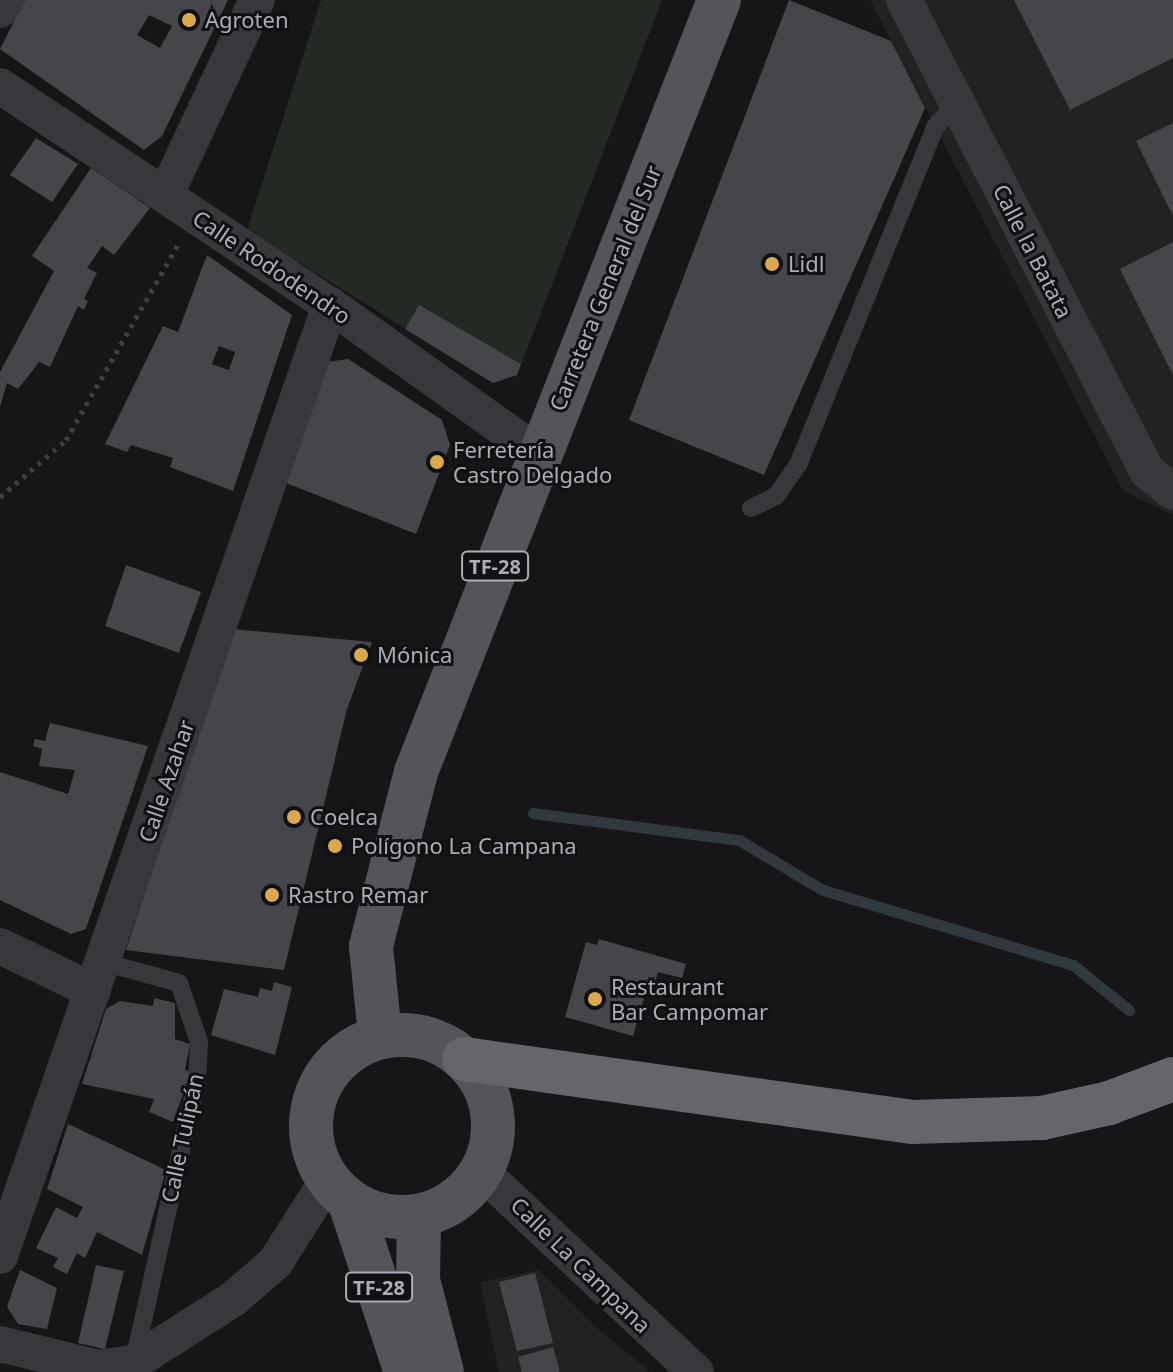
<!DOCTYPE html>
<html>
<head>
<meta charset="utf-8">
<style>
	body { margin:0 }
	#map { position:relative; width:1173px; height:1372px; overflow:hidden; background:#161618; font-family:"Noto Sans",sans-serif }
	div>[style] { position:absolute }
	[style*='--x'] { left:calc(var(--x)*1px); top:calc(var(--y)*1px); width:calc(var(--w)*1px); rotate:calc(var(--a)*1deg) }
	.built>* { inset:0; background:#222224 }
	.green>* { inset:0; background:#232923 }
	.stream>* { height:11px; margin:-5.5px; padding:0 5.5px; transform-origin:5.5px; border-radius:5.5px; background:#31393f }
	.building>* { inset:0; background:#45464a }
	.path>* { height:5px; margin-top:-2.5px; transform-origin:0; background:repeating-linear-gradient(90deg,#3e3f43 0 4px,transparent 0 10px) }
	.lane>* { height:18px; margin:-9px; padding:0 9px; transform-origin:9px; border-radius:9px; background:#38383c }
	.street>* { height:36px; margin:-18px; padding:0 18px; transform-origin:18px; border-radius:18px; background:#38383c }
	.primary>* { height:44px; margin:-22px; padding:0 22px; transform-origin:22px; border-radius:22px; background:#54555b }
	.primary>.ring { margin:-22px; padding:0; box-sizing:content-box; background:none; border:44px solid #54555b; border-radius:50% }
	.highway>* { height:44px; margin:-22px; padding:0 22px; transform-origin:22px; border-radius:22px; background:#64666c }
	.dots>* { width:22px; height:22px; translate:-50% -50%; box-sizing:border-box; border:4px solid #111113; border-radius:50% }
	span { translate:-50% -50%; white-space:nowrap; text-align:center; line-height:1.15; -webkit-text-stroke:6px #111113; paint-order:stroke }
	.shield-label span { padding:2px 6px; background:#111113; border:2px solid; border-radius:6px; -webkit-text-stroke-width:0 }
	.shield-label { font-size:20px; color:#aaaeb6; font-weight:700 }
	.poi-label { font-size:22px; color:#aaaeb6 }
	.left { translate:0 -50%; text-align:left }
	.street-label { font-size:22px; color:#aaaeb6 }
</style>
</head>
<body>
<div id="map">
	<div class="built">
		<div style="clip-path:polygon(870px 0,1173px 0,1173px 515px,1123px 491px)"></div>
		<div style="clip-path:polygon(539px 1270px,599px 1330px,651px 1372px,499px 1372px,480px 1282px)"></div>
	</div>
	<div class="green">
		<div style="clip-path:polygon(321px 0,662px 0,517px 375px,493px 383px,247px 230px)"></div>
	</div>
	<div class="stream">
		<div style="--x:533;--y:813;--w:208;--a:7.5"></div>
		<div style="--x:739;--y:840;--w:98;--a:30.8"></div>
		<div style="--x:823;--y:890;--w:261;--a:16.7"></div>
		<div style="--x:1073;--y:965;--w:72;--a:38.8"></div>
	</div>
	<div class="building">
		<div style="clip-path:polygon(evenodd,25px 0,228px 0,162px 136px,144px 150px,0 49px,25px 0,149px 15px,172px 26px,160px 48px,137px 35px,149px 15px)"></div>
		<div style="clip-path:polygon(789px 0,891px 41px,925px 108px,764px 475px,629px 420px)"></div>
		<div style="clip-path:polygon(1014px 0,1173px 0,1173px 58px,1070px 110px)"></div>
		<div style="clip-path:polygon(1173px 123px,1173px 216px,1136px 141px)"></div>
		<div style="clip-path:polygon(36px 138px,78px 164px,52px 202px,10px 175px)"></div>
		<div style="clip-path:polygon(91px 168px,150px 208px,114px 255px,102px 246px,87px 268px,97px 273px,84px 299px,88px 301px,84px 310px,78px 306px,50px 367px,39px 362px,18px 389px,7px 383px,0 407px,0 372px,54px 271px,32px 256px)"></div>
		<div style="clip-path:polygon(1173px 242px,1173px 375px,1120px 269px)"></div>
		<div style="clip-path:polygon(evenodd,207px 255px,292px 315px,233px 491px,170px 467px,173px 458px,131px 445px,127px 452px,105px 444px,163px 326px,178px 332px,207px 255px,219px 346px,235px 352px,229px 370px,212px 364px,219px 346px)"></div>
		<div style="clip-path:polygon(419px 305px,521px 364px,517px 375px,493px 383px,405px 329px)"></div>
		<div style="clip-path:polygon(348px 359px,442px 420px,450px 445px,416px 534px,281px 481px,319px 363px)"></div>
		<div style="clip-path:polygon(126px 565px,201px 592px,179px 653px,105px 626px)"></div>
		<div style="clip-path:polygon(232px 629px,372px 642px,347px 709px,284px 970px,126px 950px)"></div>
		<div style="clip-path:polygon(50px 723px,148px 746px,86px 929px,71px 934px,0 900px,0 772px,68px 794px,75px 770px,39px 766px,42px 749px,33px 746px,35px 739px,45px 741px)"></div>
		<div style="clip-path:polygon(599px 939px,686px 964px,682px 978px,658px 972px,655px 983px,649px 981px,633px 1036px,565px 1017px,586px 942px,597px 945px)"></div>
		<div style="clip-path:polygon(274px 982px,292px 987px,275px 1055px,211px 1035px,224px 989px,258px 997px,260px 988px,272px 991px)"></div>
		<div style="clip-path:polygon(154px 998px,175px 1003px,175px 1039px,190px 1044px,185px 1070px,191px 1072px,173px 1122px,149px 1112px,154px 1099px,82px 1084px,106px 1009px,120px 1001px,153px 1006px)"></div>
		<div style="clip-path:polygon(68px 1124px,166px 1170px,142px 1255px,97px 1232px,85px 1258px,77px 1253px,67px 1274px,53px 1267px,58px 1258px,36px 1248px,56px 1207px,77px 1218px,83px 1207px,47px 1189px)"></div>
		<div style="clip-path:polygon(96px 1265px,124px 1271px,105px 1349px,78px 1343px)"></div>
		<div style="clip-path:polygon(20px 1270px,57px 1288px,47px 1329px,18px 1324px,7px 1307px)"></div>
		<div style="clip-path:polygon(535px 1273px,553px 1343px,517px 1351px,499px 1282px)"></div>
		<div style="clip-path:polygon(553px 1347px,560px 1372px,522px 1372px,518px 1357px)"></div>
	</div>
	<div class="path">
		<div style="--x:0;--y:497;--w:87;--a:-40.8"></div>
		<div style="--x:66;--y:440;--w:224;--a:-60.2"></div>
	</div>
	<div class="lane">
		<div style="--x:751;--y:508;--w:28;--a:-26"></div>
		<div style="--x:776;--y:496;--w:38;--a:-55"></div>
		<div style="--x:798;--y:465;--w:365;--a:-67.9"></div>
		<div style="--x:935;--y:127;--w:33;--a:-47"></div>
		<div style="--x:103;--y:962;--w:79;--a:15.4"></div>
		<div style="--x:179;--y:983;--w:62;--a:71.3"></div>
		<div style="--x:199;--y:1042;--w:37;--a:93"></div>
		<div style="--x:197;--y:1079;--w:288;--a:102.6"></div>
	</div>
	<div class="street">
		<div style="--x:904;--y:0;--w:530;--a:62.71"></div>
		<div style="--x:1147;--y:471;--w:33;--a:39"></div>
		<div style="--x:0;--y:10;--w:12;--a:-59"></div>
		<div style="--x:0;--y:86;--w:396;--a:33.6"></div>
		<div style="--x:330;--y:305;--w:257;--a:35.5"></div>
		<div style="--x:166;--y:194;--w:214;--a:-64.9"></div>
		<div style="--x:0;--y:946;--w:103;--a:25.8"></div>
		<div style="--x:482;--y:1172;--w:293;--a:43.1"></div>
		<div style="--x:0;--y:1256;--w:1007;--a:-70.86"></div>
		<div style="--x:0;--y:1344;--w:101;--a:13.8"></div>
		<div style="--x:98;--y:1368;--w:35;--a:-8"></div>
		<div style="--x:133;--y:1363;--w:119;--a:-32.6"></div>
		<div style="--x:233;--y:1299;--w:55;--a:-40.6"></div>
		<div style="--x:275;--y:1263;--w:97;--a:-57.6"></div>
	</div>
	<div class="primary">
		<div class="ring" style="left:311px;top:1035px;width:138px;height:138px"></div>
		<div style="--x:380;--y:1035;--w:89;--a:-95.8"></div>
		<div style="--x:371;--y:946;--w:180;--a:-75.5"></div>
		<div style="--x:416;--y:772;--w:829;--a:-68.57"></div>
		<div style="--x:350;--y:1203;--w:178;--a:71.7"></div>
		<div style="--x:419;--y:1217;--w:63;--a:90.9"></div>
		<div style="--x:418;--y:1280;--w:95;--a:75.4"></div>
	</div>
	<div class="highway">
		<div style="--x:464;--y:1059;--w:452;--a:8"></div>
		<div style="--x:912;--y:1122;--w:130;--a:-1.8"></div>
		<div style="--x:1042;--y:1118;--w:69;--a:-12.6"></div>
		<div style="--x:1109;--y:1103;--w:68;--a:-20.6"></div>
	</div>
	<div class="dots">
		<div style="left:189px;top:20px;background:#dba94b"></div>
		<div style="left:772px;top:264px;background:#dba94b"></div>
		<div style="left:437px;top:462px;background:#dba94b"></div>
		<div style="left:361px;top:655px;background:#dba94b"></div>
		<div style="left:294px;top:817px;background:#dba94b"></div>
		<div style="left:335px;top:846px;background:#dba94b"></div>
		<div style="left:272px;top:895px;background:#dba94b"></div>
		<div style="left:595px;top:999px;background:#dba94b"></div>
	</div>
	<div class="shield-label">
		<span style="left:495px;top:566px">TF-28</span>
		<span style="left:379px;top:1287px">TF-28</span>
	</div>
	<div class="poi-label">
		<span class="left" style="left:205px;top:20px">Agroten</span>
		<span class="left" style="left:788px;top:264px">Lidl</span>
		<span class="left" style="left:453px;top:462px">Ferretería<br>Castro Delgado</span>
		<span class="left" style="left:377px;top:655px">Mónica</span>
		<span class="left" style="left:310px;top:817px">Coelca</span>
		<span class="left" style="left:351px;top:846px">Polígono La Campana</span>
		<span class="left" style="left:288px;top:895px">Rastro Remar</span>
		<span class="left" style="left:611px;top:999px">Restaurant<br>Bar Campomar</span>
	</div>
	<div class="street-label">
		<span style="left:1033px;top:251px;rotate:63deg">Calle la Batata</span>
		<span style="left:272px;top:267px;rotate:34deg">Calle Rododendro</span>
		<span style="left:605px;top:288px;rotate:-68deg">Carretera General del Sur</span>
		<span style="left:166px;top:781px;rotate:-71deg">Calle Azahar</span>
		<span style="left:182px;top:1138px;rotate:-78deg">Calle Tulipán</span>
		<span style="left:581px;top:1265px;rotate:44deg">Calle La Campana</span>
	</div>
</div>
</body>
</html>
